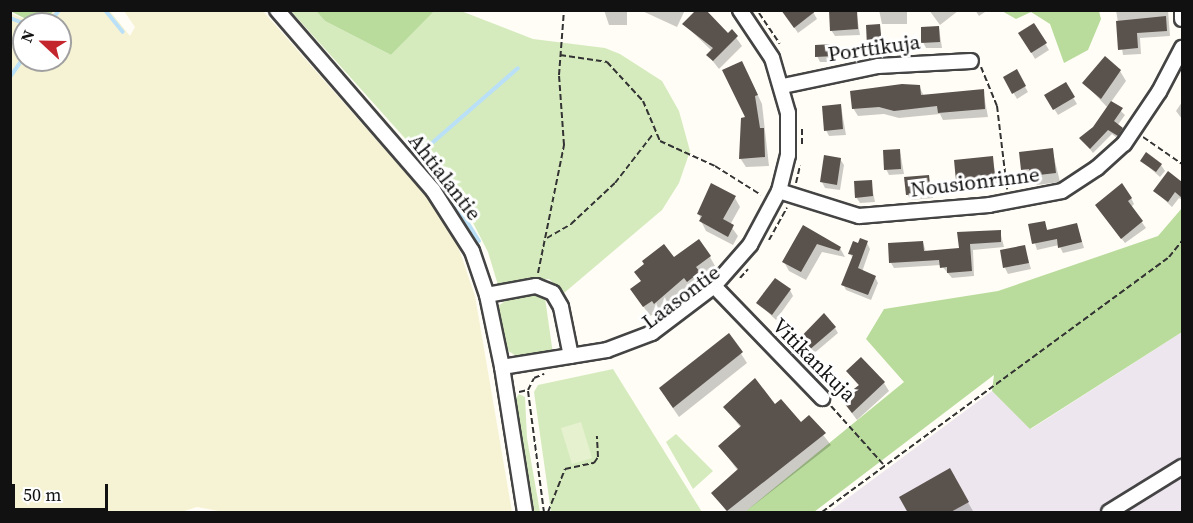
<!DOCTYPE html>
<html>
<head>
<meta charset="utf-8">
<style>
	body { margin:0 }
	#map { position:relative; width:1193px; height:523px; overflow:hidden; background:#fffdf5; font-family:"Source Serif 4",serif }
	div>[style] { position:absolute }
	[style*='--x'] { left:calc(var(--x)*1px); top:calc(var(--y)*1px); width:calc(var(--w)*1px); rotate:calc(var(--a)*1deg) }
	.industrial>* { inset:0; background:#eee6ef }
	.farmland>* { inset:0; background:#f6f3d4 }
	.green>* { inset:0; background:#d5ebbd }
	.forest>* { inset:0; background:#b9dc9c }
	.pitch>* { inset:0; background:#e6f2cf }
	.shadow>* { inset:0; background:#0003 }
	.stream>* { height:4px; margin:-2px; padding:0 2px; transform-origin:2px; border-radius:2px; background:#b9e0f7 }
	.building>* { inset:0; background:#5a524d }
	.path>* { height:2px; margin-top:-1px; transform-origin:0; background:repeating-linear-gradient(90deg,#333 0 6px,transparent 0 9px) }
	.roads { filter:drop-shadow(2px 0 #444) drop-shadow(-2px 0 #444) drop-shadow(0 2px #444) drop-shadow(0 -2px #444) }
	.minor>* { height:14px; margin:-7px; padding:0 7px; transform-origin:7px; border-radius:7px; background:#fff }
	span { translate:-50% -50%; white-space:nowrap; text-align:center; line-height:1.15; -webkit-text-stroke:6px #fff; paint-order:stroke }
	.street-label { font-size:21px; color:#111 }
	.frame { position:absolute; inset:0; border:12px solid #111; pointer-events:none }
	.north { position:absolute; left:12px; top:12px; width:60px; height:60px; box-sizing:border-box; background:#fff; border:2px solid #a0a0a0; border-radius:50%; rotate:292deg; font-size:16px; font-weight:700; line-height:24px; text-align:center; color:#111 }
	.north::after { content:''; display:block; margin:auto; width:21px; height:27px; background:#c4262e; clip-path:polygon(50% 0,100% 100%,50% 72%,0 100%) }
	.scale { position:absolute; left:12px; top:484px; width:96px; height:27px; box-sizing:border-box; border:3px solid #111; border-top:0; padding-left:8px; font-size:18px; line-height:21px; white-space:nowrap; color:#111; -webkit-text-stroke:4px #fff; paint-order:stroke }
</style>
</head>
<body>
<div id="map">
	<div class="industrial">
		<div style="clip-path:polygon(1182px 332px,1182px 512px,829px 512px,992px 391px,1031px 429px)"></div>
	</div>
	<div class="farmland">
		<div style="clip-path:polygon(53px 11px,110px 11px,130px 36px,135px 27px,124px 11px,263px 11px,430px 201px,458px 246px,475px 296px,512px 512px,224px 512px,197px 507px,181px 512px,11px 512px,10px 13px,36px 24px,24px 24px,24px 60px,60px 60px,60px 24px,45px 24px)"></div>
	</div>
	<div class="green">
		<div style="clip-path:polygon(434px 10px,461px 11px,533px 39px,605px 48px,620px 54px,662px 81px,679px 111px,690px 151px,679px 183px,662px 210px,564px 293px,549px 279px,498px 285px,488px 252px,471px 219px,436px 173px,291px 11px,316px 11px,325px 21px,391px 55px)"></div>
		<div style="clip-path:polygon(531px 295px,545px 298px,553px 354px,518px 357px,505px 349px,498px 306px,510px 298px)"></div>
		<div style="clip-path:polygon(613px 369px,702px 512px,551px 512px,534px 392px,538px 385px)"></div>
		<div style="clip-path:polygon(519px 394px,525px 397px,527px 438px,540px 512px,532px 512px,513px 402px)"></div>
		<div style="clip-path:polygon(676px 434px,713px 471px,693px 489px,666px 442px)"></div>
	</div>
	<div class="forest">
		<div style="clip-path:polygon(10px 11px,11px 10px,53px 11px,45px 24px,36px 24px)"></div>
		<div style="clip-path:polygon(316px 11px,434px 11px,391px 55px,325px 21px)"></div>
		<div style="clip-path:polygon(1002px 11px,1099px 11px,1101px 19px,1088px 50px,1064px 63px,1050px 24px,1031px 12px,1016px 19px)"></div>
		<div style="clip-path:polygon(1182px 208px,1182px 332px,1030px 429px,992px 391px,994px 375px,814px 512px,745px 512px,904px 382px,866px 339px,884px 309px,998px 291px,1158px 236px)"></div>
	</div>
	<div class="pitch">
		<div style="clip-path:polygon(581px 422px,592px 458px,572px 464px,561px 428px)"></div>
	</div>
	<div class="shadow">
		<div style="clip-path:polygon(604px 10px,627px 10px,627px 25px,609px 25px)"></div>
		<div style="clip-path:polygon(640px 10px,685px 10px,677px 27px)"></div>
		<div style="clip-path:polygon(782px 10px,812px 10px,817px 19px,798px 33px)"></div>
		<div style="clip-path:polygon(856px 10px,860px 35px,835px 36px,831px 30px)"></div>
		<div style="clip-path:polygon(879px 10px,907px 10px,907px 24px,882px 24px)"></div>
		<div style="clip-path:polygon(929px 10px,958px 10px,958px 11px,940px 25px)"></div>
		<div style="clip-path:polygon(975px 10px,988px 10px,979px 16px)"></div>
		<div style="clip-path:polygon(1116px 10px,1168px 10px,1170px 36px,1140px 38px,1141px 54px,1123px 55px)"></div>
		<div style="clip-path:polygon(684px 24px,728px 35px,732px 32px,742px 46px,719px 69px,708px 55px,712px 51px)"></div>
		<div style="clip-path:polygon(879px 25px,884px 51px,872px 52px,868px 46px)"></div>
		<div style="clip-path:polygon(1034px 25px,1049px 50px,1035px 59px,1020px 33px)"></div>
		<div style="clip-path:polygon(939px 28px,942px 48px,926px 48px,923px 42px)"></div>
		<div style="clip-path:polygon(833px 46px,837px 62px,820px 62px,817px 56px)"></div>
		<div style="clip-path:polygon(1016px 71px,1028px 92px,1017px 99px,1005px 78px)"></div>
		<div style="clip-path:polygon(1120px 71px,1126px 81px,1111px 102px,1125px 115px,1117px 126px,1125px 135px,1121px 141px,1112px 134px,1093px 153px,1081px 138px,1095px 128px,1108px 108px,1084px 83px)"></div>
		<div style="clip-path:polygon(747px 72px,762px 104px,769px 166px,746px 167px,740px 158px,747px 119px)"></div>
		<div style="clip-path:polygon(1065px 84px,1077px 104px,1058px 115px,1046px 96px)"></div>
		<div style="clip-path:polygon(919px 86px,924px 96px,983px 90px,988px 117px,943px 120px,940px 114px,899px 118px,884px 114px,858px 116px,853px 108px)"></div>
		<div style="clip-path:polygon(1182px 102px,1182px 119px,1176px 111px)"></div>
		<div style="clip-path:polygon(841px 106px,846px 135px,829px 136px,826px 130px)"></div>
		<div style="clip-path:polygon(1052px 149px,1060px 182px,1037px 185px,1023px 169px)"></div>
		<div style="clip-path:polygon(900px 151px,904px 174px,889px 175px,886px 169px)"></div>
		<div style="clip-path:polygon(992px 158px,999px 187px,963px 190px,957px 181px)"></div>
		<div style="clip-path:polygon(840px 159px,844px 165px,840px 190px,825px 188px,822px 182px)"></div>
		<div style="clip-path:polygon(1142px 161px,1161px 165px,1165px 171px,1160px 177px)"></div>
		<div style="clip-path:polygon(1168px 173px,1182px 184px,1182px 200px,1179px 198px,1172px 207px,1155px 191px)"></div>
		<div style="clip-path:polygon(928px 176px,933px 198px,911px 200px,907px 194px)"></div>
		<div style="clip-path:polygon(871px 182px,875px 202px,860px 203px,856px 197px)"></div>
		<div style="clip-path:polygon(711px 185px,735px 198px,740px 207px,730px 225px,738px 236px,733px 245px,706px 231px,701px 221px,699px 214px)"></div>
		<div style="clip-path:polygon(1131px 198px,1134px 204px,1131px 207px,1146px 228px,1125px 243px,1100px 211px)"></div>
		<div style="clip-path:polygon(1044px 223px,1048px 231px,1077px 225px,1084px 248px,1063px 253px,1059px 245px,1037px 250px,1030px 226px)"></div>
		<div style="clip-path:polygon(804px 227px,840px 248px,845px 257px,822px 252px,806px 280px,789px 271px,784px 262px)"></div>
		<div style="clip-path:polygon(1000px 231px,1004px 247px,973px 250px,974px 276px,952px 278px,941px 265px,894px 268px,891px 263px,923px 242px,926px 252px,960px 250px,959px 234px)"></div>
		<div style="clip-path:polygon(867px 243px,870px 249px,862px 272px,875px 277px,878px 283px,871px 300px,846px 290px,843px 284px,853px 259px,850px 253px)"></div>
		<div style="clip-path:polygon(1024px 246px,1031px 269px,1008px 274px,1005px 268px)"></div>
		<div style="clip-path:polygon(710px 257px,715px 266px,700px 276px,704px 282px,693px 290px,691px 286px,660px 312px,650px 316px,638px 299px,642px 282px,674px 259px)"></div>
		<div style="clip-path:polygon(790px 290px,793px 296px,776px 320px,758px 303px)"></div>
		<div style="clip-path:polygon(835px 328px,838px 333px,805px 361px,797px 352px)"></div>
		<div style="clip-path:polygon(729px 335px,747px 363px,679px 417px,666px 398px)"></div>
		<div style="clip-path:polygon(847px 371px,884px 383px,889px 391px,857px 420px,842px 400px,859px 386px)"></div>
		<div style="clip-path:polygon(725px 408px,801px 424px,809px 417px,831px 445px,745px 512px,727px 512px,713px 493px,738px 471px,720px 446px,741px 428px)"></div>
		<div style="clip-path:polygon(949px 470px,973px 511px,910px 512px)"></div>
	</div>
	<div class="stream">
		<div style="--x:105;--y:10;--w:28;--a:51"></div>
		<div style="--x:10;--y:18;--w:17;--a:21"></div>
		<div style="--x:49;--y:24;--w:17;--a:-54"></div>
		<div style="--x:10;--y:77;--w:24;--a:-55"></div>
		<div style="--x:479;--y:241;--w:40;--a:-122"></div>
		<div style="--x:458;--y:207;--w:65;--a:-130"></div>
		<div style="--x:416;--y:157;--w:135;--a:-41.1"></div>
	</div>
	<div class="building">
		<div style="clip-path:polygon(696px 10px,706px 10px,728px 33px,732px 29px,738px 36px,713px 61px,706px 55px,713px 48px,682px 24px)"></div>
		<div style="clip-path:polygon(781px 10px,817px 10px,794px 28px)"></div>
		<div style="clip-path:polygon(829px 10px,857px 10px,858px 29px,830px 31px)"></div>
		<div style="clip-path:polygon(1166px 16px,1167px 31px,1137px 33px,1138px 48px,1118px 50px,1116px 21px)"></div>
		<div style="clip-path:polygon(1034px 23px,1047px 43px,1031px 53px,1018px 33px)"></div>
		<div style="clip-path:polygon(880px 24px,882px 46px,867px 46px,866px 25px)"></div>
		<div style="clip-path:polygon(939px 26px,940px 42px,921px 43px,921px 27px)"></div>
		<div style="clip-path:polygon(834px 44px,835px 56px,815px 57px,815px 45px)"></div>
		<div style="clip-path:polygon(1105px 56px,1121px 70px,1101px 99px,1082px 83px)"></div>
		<div style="clip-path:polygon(742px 61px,758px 95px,755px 96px,760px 128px,764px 128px,765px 157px,739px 159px,741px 118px,745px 117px,722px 70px)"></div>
		<div style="clip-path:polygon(1017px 69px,1026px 86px,1012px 94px,1003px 77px)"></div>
		<div style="clip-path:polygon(1066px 82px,1075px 97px,1053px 110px,1044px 95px)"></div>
		<div style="clip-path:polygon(902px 84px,920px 85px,921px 95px,984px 89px,985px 109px,938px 113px,937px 106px,894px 111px,879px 107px,852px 109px,850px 91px)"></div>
		<div style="clip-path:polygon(1111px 101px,1123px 108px,1114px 121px,1123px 128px,1118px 136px,1108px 130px,1090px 149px,1079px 138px,1093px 127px)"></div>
		<div style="clip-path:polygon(841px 104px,843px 129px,824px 131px,822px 106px)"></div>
		<div style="clip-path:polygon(1053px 148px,1056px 173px,1030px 176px,1029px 169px,1021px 170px,1019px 152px)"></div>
		<div style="clip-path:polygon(900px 149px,901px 169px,884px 170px,883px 150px)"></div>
		<div style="clip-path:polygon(1146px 152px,1162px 164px,1156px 172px,1140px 161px)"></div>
		<div style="clip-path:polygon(824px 155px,841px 158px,837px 185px,820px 182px)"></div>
		<div style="clip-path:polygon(993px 156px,995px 178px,956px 181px,954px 160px)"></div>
		<div style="clip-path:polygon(1168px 171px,1182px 182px,1182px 198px,1175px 192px,1168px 202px,1153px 191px)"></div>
		<div style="clip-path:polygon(929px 175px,931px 193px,906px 195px,904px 177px)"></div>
		<div style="clip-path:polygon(872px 180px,873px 196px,855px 198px,854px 181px)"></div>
		<div style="clip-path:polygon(711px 183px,736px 196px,723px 219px,734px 225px,728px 237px,699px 221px,702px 216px,697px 214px)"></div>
		<div style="clip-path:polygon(1122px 183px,1132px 198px,1128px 201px,1143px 221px,1121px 239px,1095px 205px)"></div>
		<div style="clip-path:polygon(1045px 221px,1047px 230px,1077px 223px,1082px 242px,1058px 248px,1057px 239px,1032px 244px,1028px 224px)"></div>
		<div style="clip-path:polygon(803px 225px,841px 247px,839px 251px,817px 244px,801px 272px,782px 262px)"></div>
		<div style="clip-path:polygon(1001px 230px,1001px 242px,970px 244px,972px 271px,947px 273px,947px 267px,940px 268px,939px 260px,889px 263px,888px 243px,923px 241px,924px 251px,959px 248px,957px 232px)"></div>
		<div style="clip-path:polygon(860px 238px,868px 241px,858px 268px,876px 276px,868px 295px,841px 285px,853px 255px,848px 254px,853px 241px,858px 243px)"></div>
		<div style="clip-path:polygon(699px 239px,711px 256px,696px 267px,700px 272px,687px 282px,684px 278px,654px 304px,652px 301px,643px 307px,630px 289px,641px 281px,634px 272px,644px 264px,642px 261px,664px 244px,674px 257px)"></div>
		<div style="clip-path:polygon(1025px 245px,1029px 263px,1003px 268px,1000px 250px)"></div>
		<div style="clip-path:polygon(775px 278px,791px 289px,772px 315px,756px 303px)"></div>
		<div style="clip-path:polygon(824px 313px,836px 327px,801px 357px,792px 346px)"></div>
		<div style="clip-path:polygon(729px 333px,743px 352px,673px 408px,659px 388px)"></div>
		<div style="clip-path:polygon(861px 357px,885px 382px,852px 413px,841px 399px,859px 385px,846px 371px)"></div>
		<div style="clip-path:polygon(755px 378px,775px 404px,781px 399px,801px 422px,809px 415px,826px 433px,727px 511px,711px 493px,738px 469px,718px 446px,741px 426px,723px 407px)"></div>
		<div style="clip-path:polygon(950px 468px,969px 502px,949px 513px,908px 513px,899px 497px)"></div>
	</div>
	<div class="path">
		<div style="--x:759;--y:13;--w:37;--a:56"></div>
		<div style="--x:560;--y:55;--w:48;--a:8.5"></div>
		<div style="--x:607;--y:62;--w:53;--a:47.3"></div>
		<div style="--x:643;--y:101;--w:43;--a:67"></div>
		<div style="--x:660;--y:141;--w:60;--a:24.4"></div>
		<div style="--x:715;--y:166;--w:54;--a:32.2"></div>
		<div style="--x:981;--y:67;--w:42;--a:67.7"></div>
		<div style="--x:997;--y:106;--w:84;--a:83.1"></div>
		<div style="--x:802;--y:129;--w:16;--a:90"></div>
		<div style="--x:1143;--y:137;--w:47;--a:34.7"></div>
		<div style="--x:796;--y:183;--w:18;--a:-77"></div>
		<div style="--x:547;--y:238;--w:28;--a:-30"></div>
		<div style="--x:571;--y:224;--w:60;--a:-43"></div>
		<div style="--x:615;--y:183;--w:62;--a:-52.2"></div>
		<div style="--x:769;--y:240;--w:37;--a:-61"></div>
		<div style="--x:538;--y:273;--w:131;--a:-78.5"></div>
		<div style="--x:564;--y:145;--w:70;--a:-94.1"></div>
		<div style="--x:559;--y:75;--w:65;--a:-85.6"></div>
		<div style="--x:740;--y:278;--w:12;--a:-48"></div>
		<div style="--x:528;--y:391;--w:122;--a:82.5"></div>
		<div style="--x:519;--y:392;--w:9;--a:-13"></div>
		<div style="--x:528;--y:390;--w:13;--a:-63"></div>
		<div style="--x:534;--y:378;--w:11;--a:-22"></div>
		<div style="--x:831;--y:406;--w:78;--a:48.1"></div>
		<div style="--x:548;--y:512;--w:46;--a:-68.4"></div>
		<div style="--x:565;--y:469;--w:30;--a:-12"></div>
		<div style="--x:594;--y:463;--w:7;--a:-56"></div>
		<div style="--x:598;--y:457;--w:21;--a:-93"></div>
		<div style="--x:822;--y:512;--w:431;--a:-36.3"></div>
		<div style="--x:1169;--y:257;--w:21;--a:-51"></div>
	</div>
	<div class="roads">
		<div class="minor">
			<div style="--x:277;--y:10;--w:238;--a:49.1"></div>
			<div style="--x:433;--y:190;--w:72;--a:57.4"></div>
			<div style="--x:472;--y:251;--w:46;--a:71.2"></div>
			<div style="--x:487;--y:295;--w:74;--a:78.2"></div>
			<div style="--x:502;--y:367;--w:147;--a:81"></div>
			<div style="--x:1182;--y:10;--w:9;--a:90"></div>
			<div style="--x:783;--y:86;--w:97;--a:-11.9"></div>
			<div style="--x:878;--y:66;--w:93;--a:-3.1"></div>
			<div style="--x:779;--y:191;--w:84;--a:17.4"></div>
			<div style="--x:859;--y:216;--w:130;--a:-4.8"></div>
			<div style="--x:989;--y:205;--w:74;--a:-10.9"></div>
			<div style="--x:1062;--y:191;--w:42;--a:-33.3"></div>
			<div style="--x:1097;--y:168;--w:36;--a:-42"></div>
			<div style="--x:1124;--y:144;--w:63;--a:-56.1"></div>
			<div style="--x:1159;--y:92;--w:50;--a:-62.4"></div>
			<div style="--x:714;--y:286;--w:156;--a:46"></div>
			<div style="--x:487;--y:295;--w:50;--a:-10.4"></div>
			<div style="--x:536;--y:286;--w:18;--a:22"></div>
			<div style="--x:553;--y:293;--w:16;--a:60"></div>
			<div style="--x:561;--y:307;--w:50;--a:78.5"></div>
			<div style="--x:502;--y:367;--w:106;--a:-9.2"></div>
			<div style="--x:607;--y:350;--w:48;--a:-20.7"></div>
			<div style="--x:652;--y:333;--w:78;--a:-37.2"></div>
			<div style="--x:714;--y:286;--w:55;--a:-48.7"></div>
			<div style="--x:750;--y:245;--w:61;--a:-61.8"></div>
			<div style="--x:779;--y:191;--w:37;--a:-76"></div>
			<div style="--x:788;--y:155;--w:42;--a:-90"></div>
			<div style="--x:788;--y:113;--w:57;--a:-106.2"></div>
			<div style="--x:772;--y:58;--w:58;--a:-123.7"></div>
			<div style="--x:1109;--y:512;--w:86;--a:-31.7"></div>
		</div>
	</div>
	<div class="street-label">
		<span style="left:874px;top:48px;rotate:-8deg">Porttikuja</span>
		<span style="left:445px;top:177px;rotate:52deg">Ahtialantie</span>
		<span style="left:975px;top:182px;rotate:-7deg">Nousionrinne</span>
		<span style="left:681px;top:297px;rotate:-37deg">Laasontie</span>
		<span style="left:814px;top:360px;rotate:45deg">Vitikankuja</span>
	</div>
	<div class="frame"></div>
	<div class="north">N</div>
	<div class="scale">50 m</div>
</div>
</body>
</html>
